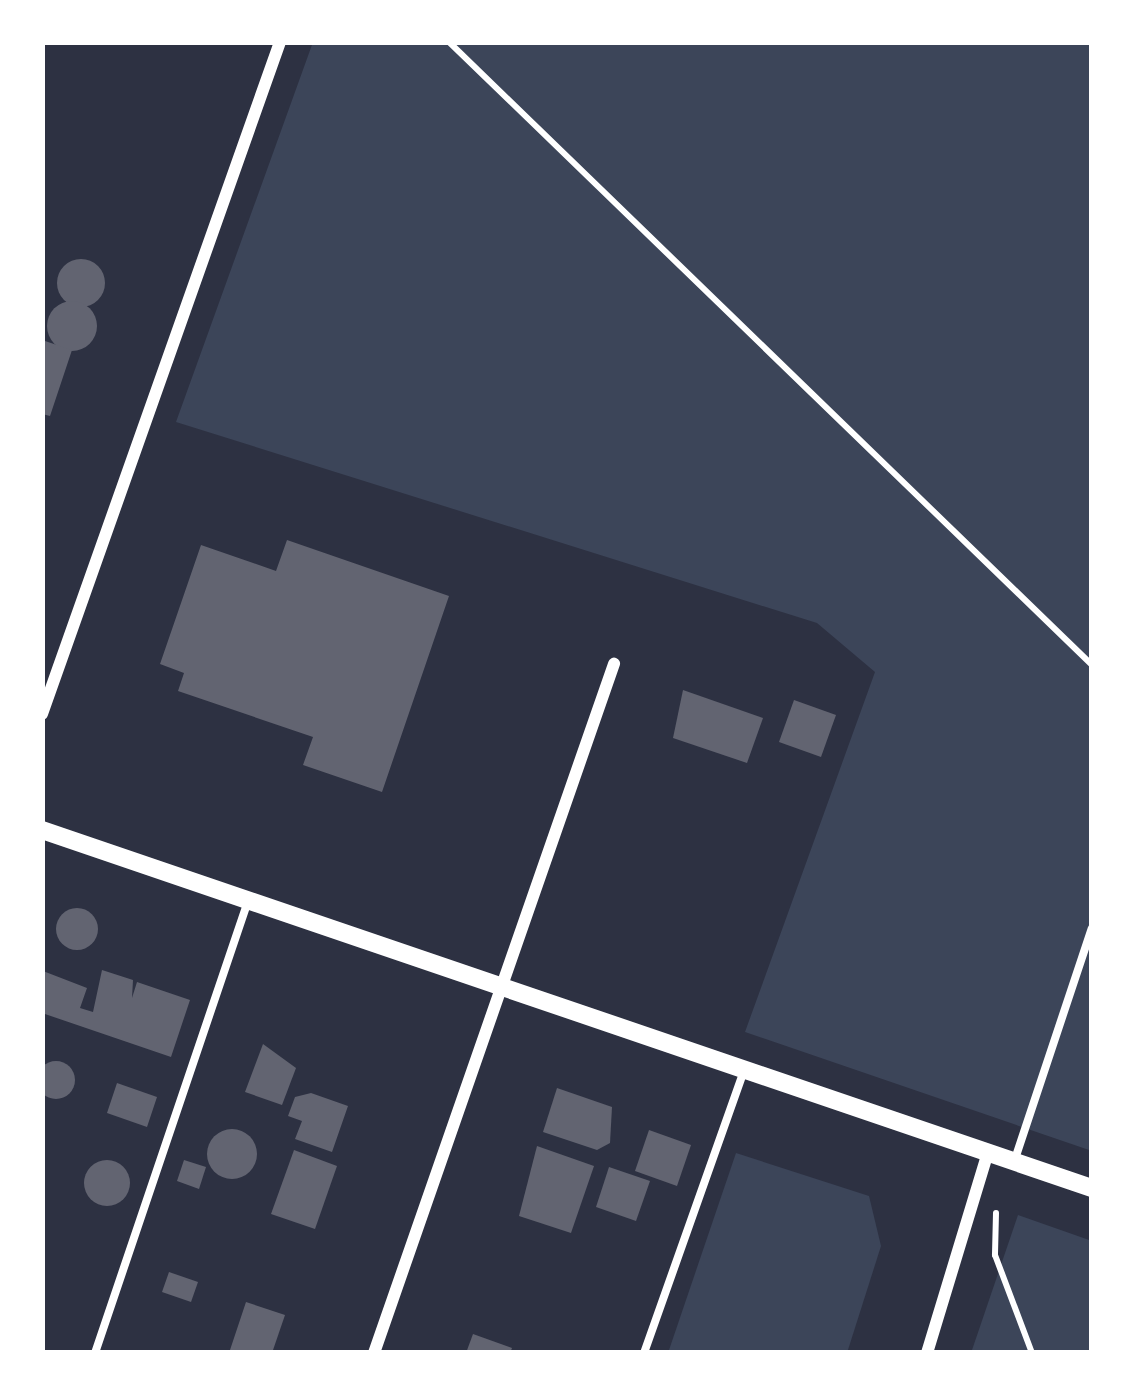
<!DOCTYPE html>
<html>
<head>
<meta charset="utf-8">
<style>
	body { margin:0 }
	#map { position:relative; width:1134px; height:1395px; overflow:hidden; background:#2d3142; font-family:Roboto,sans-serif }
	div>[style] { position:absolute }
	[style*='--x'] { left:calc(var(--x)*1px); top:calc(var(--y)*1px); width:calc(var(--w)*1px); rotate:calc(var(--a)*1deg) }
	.green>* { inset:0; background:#3c4559 }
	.building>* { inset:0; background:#626471 }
	.round { border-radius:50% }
	.path>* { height:6px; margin:-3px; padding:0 3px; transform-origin:3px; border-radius:3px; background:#fff }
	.service>* { height:8px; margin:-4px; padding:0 4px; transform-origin:4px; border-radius:4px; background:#fff }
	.minor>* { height:12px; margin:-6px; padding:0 6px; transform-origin:6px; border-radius:6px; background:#fff }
	.tertiary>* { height:18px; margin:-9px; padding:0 9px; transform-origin:9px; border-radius:9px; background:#fff }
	span { translate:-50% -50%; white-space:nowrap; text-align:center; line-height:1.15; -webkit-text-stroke:9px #fff; paint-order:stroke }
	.frame { position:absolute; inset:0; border:45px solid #fff; pointer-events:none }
</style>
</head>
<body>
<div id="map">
	<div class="green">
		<div style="clip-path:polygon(313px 42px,1092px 42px,1092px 1151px,745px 1032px,875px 672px,817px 623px,176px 422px)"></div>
		<div style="clip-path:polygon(736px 1153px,869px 1196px,881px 1246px,847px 1353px,668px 1353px)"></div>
		<div style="clip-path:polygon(1018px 1215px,1092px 1241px,1092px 1353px,971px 1353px)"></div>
	</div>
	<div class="building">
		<div class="round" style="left:57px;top:259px;width:48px;height:48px"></div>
		<div class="round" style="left:47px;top:301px;width:50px;height:50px"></div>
		<div style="clip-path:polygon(42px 340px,72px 350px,50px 416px,42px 414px)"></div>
		<div style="clip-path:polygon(287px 540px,449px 596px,382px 792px,303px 765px,313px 737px,178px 691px,184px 673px,160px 664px,201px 545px,276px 571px)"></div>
		<div style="clip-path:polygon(683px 690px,763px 718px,747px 763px,673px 738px)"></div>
		<div style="clip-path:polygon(794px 700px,836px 715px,821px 757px,779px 742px)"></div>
		<div class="round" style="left:56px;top:908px;width:42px;height:42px"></div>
		<div style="clip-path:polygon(102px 970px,133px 980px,132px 998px,137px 982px,190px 1000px,171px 1057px,42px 1013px,43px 971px,87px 988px,80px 1008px,93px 1012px)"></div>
		<div style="clip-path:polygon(263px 1044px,296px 1068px,282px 1105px,245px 1092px)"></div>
		<div class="round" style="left:37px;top:1061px;width:38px;height:38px"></div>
		<div style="clip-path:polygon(117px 1083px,157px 1097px,147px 1127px,107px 1113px)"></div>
		<div style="clip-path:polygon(557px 1088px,612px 1107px,610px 1143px,597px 1150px,543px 1132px)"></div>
		<div style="clip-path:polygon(311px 1093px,348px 1106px,332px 1152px,295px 1139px,302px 1121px,288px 1116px,295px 1097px)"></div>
		<div class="round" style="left:207px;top:1129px;width:50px;height:50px"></div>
		<div style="clip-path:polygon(649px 1130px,691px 1145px,677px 1186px,635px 1171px)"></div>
		<div style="clip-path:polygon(537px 1146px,594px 1166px,571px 1233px,519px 1216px)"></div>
		<div style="clip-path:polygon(294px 1150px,337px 1166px,315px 1229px,271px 1214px)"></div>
		<div class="round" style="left:84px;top:1160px;width:46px;height:46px"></div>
		<div style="clip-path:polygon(184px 1160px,206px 1167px,199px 1189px,177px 1181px)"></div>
		<div style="clip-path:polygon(609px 1167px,650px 1181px,636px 1221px,596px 1207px)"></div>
		<div style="clip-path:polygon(169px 1272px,198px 1282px,191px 1302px,162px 1292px)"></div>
		<div style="clip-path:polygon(246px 1302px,285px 1315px,272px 1353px,229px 1353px)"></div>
		<div style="clip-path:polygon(473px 1334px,512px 1348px,510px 1353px,466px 1353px)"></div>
	</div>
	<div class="path">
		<div style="--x:449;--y:42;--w:895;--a:44.09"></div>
		<div style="--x:996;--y:1213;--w:42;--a:91.4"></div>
		<div style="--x:995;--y:1255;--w:105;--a:69.3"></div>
	</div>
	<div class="service">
		<div style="--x:1015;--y:1159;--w:243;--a:-71.6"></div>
		<div style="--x:95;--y:1353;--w:478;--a:-71.3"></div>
		<div style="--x:644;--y:1353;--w:300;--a:-70.5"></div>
	</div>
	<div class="minor">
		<div style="--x:42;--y:714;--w:713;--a:-70.5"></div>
		<div style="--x:374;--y:1353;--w:730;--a:-70.8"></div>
		<div style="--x:927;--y:1353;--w:210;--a:-73.1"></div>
	</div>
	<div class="tertiary">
		<div style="--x:42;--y:830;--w:1109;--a:18.83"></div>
	</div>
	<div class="frame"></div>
</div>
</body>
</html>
